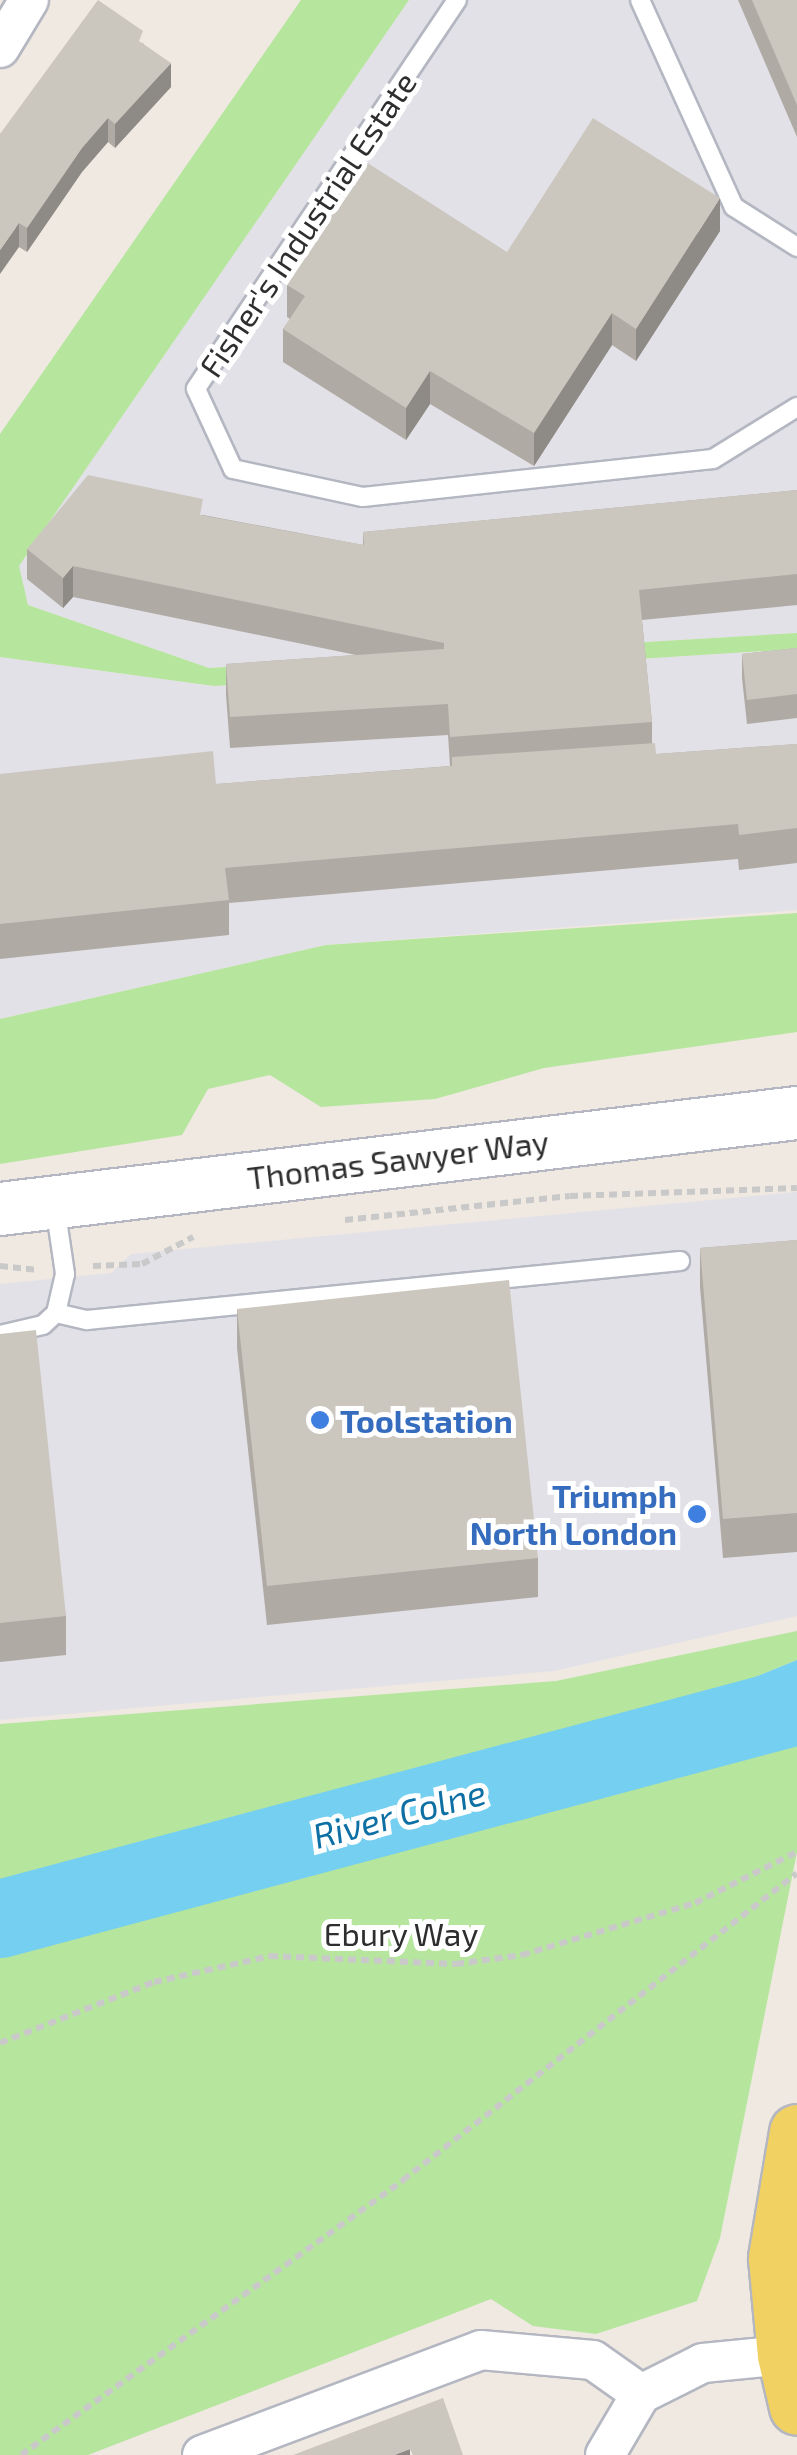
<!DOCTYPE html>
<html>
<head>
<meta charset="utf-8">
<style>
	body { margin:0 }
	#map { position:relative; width:797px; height:2455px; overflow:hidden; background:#efe9e1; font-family:"Exo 2",sans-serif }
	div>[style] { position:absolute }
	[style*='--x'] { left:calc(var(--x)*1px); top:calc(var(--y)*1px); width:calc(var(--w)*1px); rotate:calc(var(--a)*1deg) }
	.industrial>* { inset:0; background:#e3e1e8 }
	.green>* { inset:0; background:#b6e59e }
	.water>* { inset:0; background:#75cff0 }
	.river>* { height:78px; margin:-39px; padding:0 39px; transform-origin:39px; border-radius:39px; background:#75cff0 }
	.path>* { height:6px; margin-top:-3px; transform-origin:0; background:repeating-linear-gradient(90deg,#c9c9c9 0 8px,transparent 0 13px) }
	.roads { filter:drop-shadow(2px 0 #b4b7c1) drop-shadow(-2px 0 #b4b7c1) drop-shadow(0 2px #b4b7c1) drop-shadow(0 -2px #b4b7c1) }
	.lane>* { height:18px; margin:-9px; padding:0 9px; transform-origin:9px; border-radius:9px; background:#fff }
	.street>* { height:38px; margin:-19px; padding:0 19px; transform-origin:19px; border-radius:19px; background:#fff }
	.secondary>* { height:52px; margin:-26px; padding:0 26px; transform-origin:26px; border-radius:26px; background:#fff }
	.primary>* { height:55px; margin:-27.5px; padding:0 27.5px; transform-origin:27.5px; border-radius:27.5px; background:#f2d163 }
	.wall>* { inset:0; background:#afaba4 }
	.shaded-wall>* { inset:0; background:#8e8b86 }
	.building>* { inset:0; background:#cbc7bf }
	.dots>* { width:28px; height:28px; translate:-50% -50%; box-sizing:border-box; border:5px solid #fff; border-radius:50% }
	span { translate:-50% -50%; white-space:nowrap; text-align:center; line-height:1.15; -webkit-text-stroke:10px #fff; paint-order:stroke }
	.street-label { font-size:32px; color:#2e2e2e }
	.shop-label { font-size:32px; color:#366cbe; font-weight:700 }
	.left { translate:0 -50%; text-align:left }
	.right { translate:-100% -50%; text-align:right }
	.water-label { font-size:35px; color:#0d6fa3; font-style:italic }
</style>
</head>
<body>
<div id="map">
	<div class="industrial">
		<div style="clip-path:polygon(409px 0,797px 0,797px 633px,209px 668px,28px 605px,18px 567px)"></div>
		<div style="clip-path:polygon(797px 649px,797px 910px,326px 945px,0 1019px,0 657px,214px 686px)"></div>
		<div style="clip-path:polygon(797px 1192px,797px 1616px,554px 1671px,0 1720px,0 1284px,111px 1273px,131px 1254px)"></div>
	</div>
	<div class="green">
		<div style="clip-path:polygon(301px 0,409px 0,19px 566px,28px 605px,209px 668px,797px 633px,797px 649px,214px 686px,0 657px,0 434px)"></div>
		<div style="clip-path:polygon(797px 913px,797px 1032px,544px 1068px,435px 1099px,321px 1107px,270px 1075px,208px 1089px,182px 1135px,0 1164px,0 1019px,326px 945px)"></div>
		<div style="clip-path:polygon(797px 1631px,797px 1660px,495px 1784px,797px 1735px,797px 1852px,720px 2238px,697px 2301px,596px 2334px,533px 2326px,491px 2299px,88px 2455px,0 2455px,0 1724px,556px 1681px)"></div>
	</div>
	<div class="water">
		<div style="clip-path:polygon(797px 1660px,797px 1735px,489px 1786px)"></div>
	</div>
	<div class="river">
		<div style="--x:0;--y:1919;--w:825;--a:-14.96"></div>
	</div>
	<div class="path">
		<div style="--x:345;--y:1220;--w:226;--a:-6.1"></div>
		<div style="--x:570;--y:1196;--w:227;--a:-2"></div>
		<div style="--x:0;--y:1266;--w:36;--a:6"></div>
		<div style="--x:93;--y:1266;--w:49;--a:-2.3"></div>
		<div style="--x:142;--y:1264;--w:58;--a:-27.9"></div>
		<div style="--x:0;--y:2043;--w:166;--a:-21.6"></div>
		<div style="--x:154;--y:1982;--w:119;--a:-12.6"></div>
		<div style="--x:270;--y:1956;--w:186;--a:2.5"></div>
		<div style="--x:456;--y:1964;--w:67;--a:-7.8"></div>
		<div style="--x:522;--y:1955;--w:181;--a:-16.7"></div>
		<div style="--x:695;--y:1903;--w:114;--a:-26.6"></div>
		<div style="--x:21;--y:2455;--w:471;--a:-35.7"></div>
		<div style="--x:403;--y:2180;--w:499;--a:-37.9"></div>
	</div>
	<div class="roads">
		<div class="lane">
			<div style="--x:457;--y:0;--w:468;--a:123.9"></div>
			<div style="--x:196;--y:389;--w:88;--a:65.2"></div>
			<div style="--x:233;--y:469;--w:133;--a:12.2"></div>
			<div style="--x:363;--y:497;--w:352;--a:-6.2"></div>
			<div style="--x:713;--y:459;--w:99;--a:-31.8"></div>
			<div style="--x:640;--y:0;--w:227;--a:65.6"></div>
			<div style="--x:734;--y:207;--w:75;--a:32.4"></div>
			<div style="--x:55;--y:1206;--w:69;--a:81.6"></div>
			<div style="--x:65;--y:1274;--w:40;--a:103"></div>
			<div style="--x:56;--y:1313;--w:32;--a:13"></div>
			<div style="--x:87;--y:1320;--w:596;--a:-5.68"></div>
			<div style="--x:0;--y:1335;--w:44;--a:-13.1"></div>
			<div style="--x:43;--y:1325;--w:18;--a:-43"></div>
		</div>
		<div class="street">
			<div style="--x:0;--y:48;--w:56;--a:-58.9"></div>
			<div style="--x:202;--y:2455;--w:298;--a:-20.6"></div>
			<div style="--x:481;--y:2350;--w:112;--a:5.1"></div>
			<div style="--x:593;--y:2360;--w:59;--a:35.3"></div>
			<div style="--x:605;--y:2455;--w:71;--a:-59.5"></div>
			<div style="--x:641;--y:2394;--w:69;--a:-26.6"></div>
			<div style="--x:703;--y:2363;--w:82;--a:-5.6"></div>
		</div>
		<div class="secondary">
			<div style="--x:0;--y:1209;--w:803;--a:-6.87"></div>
		</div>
		<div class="primary">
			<div style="--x:797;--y:2132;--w:128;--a:99.5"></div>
			<div style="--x:776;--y:2258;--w:97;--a:84.7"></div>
			<div style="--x:785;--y:2355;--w:53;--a:77"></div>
		</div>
	</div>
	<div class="wall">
		<div style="clip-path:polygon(738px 0,797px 0,797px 137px)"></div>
		<div style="clip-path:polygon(143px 43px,171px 87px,115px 148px,108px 142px,82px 172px,27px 252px,19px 247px,0 134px)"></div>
		<div style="clip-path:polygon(720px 231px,636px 361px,612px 345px,534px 466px,430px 404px,406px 440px,283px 362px,283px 329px,290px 319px,287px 317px,287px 285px,507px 252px)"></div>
		<div style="clip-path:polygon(797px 490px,797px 605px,642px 620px,652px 722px,652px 743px,656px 754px,797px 744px,797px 863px,739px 870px,738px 859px,229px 903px,229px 935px,0 959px,0 774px,216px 784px,450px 766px,448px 735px,230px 748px,226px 695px,226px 664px,356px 655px,73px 597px,63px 608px,27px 579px,27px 549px,203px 515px,363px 545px,363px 532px)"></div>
		<div style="clip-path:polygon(797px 648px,797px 718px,747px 724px,742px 678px,742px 654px)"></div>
		<div style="clip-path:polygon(797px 1240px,797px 1552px,723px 1558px,700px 1287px,700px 1248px)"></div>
		<div style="clip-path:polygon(237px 1309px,538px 1558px,538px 1597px,267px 1625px,237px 1348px)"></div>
		<div style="clip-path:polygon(0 1334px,66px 1616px,66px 1655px,0 1662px)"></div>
	</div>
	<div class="shaded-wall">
		<div style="clip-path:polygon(171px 63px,171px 87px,115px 148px,115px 124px)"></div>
		<div style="clip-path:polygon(108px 118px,108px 142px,82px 172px,27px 252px,27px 228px,82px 148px)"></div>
		<div style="clip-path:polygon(720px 198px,720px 231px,636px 361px,636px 329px)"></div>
		<div style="clip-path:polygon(19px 223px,19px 247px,0 274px,0 250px)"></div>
		<div style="clip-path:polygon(612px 313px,612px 345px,534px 466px,534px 433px)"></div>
		<div style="clip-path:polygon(430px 371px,430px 404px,406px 440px,406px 408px)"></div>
		<div style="clip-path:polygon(73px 566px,73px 597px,63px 608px,63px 578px)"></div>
		<div style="clip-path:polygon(410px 2449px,410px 2455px,394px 2455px)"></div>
	</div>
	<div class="building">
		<div style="clip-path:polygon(98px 0,143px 31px,139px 41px,171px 63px,115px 124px,108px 118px,82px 148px,27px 228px,19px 223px,0 250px,0 134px)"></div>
		<div style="clip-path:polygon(752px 0,797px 0,797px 105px)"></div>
		<div style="clip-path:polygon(593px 118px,720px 198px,636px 329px,612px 313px,534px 433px,430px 371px,406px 408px,283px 329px,305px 296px,287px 285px,366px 162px,507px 252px)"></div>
		<div style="clip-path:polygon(88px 475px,203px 499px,200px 515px,364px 545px,363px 532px,797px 490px,797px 574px,639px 590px,652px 722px,450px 737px,448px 704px,230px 717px,226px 664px,444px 649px,444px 643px,73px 566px,63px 578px,27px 549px)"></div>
		<div style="clip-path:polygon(797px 648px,797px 694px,747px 700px,742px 654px)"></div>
		<div style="clip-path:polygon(655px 743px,656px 754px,797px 744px,797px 828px,739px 835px,738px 824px,225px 868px,229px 900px,0 924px,0 774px,213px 751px,216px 784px,452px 766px,452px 757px)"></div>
		<div style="clip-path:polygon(797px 1240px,797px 1513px,723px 1519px,700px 1248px)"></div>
		<div style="clip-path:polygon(509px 1280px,538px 1558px,267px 1586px,237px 1309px)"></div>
		<div style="clip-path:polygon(36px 1330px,66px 1616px,0 1623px,0 1334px)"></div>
		<div style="clip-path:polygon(443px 2398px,463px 2455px,413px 2455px,410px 2449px,394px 2455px,293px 2455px)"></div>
	</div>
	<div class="dots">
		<div style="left:320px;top:1420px;background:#3f7fe0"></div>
		<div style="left:697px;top:1514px;background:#3f7fe0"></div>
	</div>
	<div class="street-label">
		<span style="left:307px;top:224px;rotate:-56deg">Fisher's Industrial Estate</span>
		<span style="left:398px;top:1159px;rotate:-7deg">Thomas Sawyer Way</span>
		<span style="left:401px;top:1933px">Ebury Way</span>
	</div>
	<div class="shop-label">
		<span class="left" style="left:340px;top:1420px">Toolstation</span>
		<span class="right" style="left:677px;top:1514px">Triumph<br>North London</span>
	</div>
	<div class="water-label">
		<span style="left:399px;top:1813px;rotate:-15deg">River Colne</span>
	</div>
</div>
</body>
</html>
